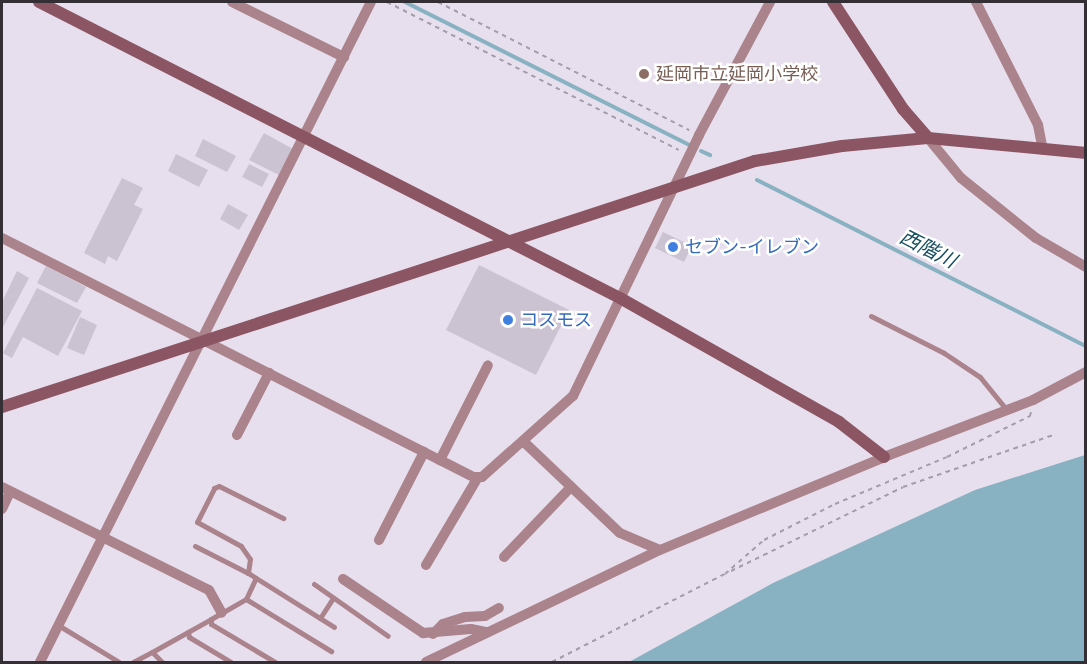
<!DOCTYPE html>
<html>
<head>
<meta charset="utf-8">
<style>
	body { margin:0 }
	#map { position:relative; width:1087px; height:664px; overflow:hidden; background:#e7dfed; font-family:"Roboto Serif","Noto Sans JP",serif }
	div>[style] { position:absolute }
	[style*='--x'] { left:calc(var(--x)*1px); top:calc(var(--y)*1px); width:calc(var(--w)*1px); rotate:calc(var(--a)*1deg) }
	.water>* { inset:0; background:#88b2c2 }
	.stream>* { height:4px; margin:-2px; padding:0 2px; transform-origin:2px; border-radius:2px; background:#88b2c2 }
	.building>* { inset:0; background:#cbc3d1 }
	.path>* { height:2px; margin-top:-1px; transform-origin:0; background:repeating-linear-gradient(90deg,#a59ea9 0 4.5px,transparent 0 9px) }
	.lane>* { height:5px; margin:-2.5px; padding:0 2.5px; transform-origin:2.5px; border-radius:2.5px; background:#ab838c }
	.street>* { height:10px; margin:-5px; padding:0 5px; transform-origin:5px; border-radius:5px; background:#ab838c }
	.secondary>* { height:12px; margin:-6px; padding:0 6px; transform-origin:6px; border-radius:6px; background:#8c5563 }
	.dots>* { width:16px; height:16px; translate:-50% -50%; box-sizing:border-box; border:3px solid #fff; border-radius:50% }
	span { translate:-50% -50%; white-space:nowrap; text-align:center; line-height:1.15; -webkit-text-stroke:5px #fff; paint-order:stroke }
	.education-label { font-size:18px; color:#785e54 }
	.left { translate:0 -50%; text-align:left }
	.shop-label { font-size:18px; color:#366cbe }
	.water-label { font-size:20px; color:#164e60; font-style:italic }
	.frame { position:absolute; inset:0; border:3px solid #332f35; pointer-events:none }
</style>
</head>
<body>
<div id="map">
	<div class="water">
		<div style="clip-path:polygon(1085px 455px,1085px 662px,629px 662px,773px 583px,975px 490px)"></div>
	</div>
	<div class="stream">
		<div style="--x:405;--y:2;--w:320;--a:26.7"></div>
		<div style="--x:701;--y:151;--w:10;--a:24"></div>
		<div style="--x:757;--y:180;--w:368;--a:26.8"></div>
	</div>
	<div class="building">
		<div style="clip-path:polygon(264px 133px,293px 149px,279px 175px,249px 160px)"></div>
		<div style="clip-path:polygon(203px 139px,236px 156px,227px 172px,195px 156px)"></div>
		<div style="clip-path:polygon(176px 154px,208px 170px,199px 187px,168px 171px)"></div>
		<div style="clip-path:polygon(249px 164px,269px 174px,262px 187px,242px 177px)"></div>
		<div style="clip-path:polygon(122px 178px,143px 188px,134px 205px,143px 209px,117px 261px,108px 256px,105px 264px,84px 253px)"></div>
		<div style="clip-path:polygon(228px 204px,248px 215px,239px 230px,220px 219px)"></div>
		<div style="clip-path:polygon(663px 232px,692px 246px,684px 262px,655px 248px)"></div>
		<div style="clip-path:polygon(479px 265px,569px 310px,536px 375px,446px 330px)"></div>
		<div style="clip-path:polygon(46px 266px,86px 287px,77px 303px,37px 283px)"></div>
		<div style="clip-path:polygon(17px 271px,29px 278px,3px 327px,2px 302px)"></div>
		<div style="clip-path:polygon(37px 288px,82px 311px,58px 356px,23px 337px,12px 358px,3px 353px)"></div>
		<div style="clip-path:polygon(80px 317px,97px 325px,84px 355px,67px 348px)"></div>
	</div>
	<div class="path">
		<div style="--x:387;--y:2;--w:327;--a:26.9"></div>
		<div style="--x:438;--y:2;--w:282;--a:27"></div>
		<div style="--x:731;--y:571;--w:191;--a:-26"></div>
		<div style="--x:903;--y:487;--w:159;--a:-19.1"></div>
		<div style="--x:552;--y:662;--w:194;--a:-27"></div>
		<div style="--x:725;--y:574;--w:52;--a:-41.1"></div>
		<div style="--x:764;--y:540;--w:80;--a:-26.9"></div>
		<div style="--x:835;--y:504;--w:121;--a:-22.8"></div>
		<div style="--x:947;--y:457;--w:93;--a:-26.3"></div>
		<div style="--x:1030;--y:416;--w:4;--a:-76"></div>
	</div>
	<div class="lane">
		<div style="--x:871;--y:316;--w:82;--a:26.9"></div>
		<div style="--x:944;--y:353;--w:43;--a:33.7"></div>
		<div style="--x:980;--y:377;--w:41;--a:50.9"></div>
		<div style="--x:195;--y:546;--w:59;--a:27"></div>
		<div style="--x:256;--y:578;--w:9;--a:-148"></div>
		<div style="--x:248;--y:573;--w:14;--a:-82"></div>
		<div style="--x:250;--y:559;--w:16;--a:-125"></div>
		<div style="--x:241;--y:546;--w:50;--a:-151.4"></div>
		<div style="--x:197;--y:522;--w:38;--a:-63"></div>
		<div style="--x:214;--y:488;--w:5;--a:-22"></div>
		<div style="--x:219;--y:486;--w:72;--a:26.6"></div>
		<div style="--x:314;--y:584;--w:90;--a:35.1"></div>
		<div style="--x:246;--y:599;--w:100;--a:31.5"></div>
		<div style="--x:320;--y:618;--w:24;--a:-57"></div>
		<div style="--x:58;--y:625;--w:71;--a:31.2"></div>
		<div style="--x:188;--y:632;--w:5;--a:79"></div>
		<div style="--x:189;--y:637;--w:49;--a:30.8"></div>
		<div style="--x:133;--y:662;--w:21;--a:-28"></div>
		<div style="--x:162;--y:662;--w:14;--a:-135"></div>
		<div style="--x:152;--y:652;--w:68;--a:-29.2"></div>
		<div style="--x:275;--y:662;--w:74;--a:-149.3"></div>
		<div style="--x:211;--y:624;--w:5;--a:-90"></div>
		<div style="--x:211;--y:619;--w:40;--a:-29.7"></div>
		<div style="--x:246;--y:599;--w:23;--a:-65"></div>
		<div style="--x:256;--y:578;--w:92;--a:32.1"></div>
	</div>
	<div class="street">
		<div style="--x:232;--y:2;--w:125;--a:26.2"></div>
		<div style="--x:976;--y:2;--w:138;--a:63.2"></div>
		<div style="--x:1038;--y:125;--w:25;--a:79"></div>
		<div style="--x:928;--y:138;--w:52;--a:50.5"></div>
		<div style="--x:961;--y:178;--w:96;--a:38.7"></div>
		<div style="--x:1036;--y:238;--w:58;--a:30.1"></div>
		<div style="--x:2;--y:238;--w:491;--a:26.9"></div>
		<div style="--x:440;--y:460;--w:38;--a:27"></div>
		<div style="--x:474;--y:477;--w:8;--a:0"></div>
		<div style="--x:482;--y:477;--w:122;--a:-41.7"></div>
		<div style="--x:573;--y:396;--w:290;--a:-64.2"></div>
		<div style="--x:699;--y:135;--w:151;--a:-61.9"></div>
		<div style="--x:237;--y:435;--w:70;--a:-62.7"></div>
		<div style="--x:524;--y:442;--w:132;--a:43.5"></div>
		<div style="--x:620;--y:533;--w:43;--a:23"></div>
		<div style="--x:440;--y:460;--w:106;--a:-63.2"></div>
		<div style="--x:2;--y:487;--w:231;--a:26.5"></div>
		<div style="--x:209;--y:590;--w:26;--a:61"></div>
		<div style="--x:2;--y:509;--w:19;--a:-65"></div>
		<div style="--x:379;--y:540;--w:99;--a:-62.9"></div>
		<div style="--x:504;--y:557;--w:97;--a:-46.3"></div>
		<div style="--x:426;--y:565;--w:102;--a:-59.4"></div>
		<div style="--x:343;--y:579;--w:97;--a:34"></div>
		<div style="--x:423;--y:633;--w:48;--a:-4.8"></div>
		<div style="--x:471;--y:629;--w:16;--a:11"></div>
		<div style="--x:433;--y:634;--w:14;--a:-45"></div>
		<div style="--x:443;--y:624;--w:23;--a:-18"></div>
		<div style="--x:465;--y:617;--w:20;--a:-3"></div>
		<div style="--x:485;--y:616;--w:16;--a:-30"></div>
		<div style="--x:40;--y:662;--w:738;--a:-63.37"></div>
		<div style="--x:426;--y:662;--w:259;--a:-25.6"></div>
		<div style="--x:660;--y:550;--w:243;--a:-22.5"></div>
		<div style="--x:884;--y:457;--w:160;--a:-20.9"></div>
		<div style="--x:1033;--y:400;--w:60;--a:-27.8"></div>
	</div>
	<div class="secondary">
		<div style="--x:39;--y:2;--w:652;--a:27"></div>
		<div style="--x:620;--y:298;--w:252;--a:29.5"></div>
		<div style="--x:839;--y:422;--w:57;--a:37.9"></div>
		<div style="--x:833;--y:2;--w:128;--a:56.8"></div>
		<div style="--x:903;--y:109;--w:38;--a:49"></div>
		<div style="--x:2;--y:407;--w:792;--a:-18.09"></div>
		<div style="--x:755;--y:161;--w:88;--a:-9.8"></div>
		<div style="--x:842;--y:146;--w:86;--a:-5.3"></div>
		<div style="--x:928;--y:138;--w:159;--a:5.4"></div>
	</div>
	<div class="dots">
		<div style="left:644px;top:74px;background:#8d6e63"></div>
		<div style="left:673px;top:247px;background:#3f7fe0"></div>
		<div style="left:508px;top:320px;background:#3f7fe0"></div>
	</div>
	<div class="education-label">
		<span class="left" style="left:656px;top:74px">延岡市立延岡小学校</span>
	</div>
	<div class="shop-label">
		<span class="left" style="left:685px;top:247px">セブン-イレブン</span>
		<span class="left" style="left:520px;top:320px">コスモス</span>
	</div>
	<div class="water-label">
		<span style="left:928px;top:249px;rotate:27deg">西階川</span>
	</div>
	<div class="frame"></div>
</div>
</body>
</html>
